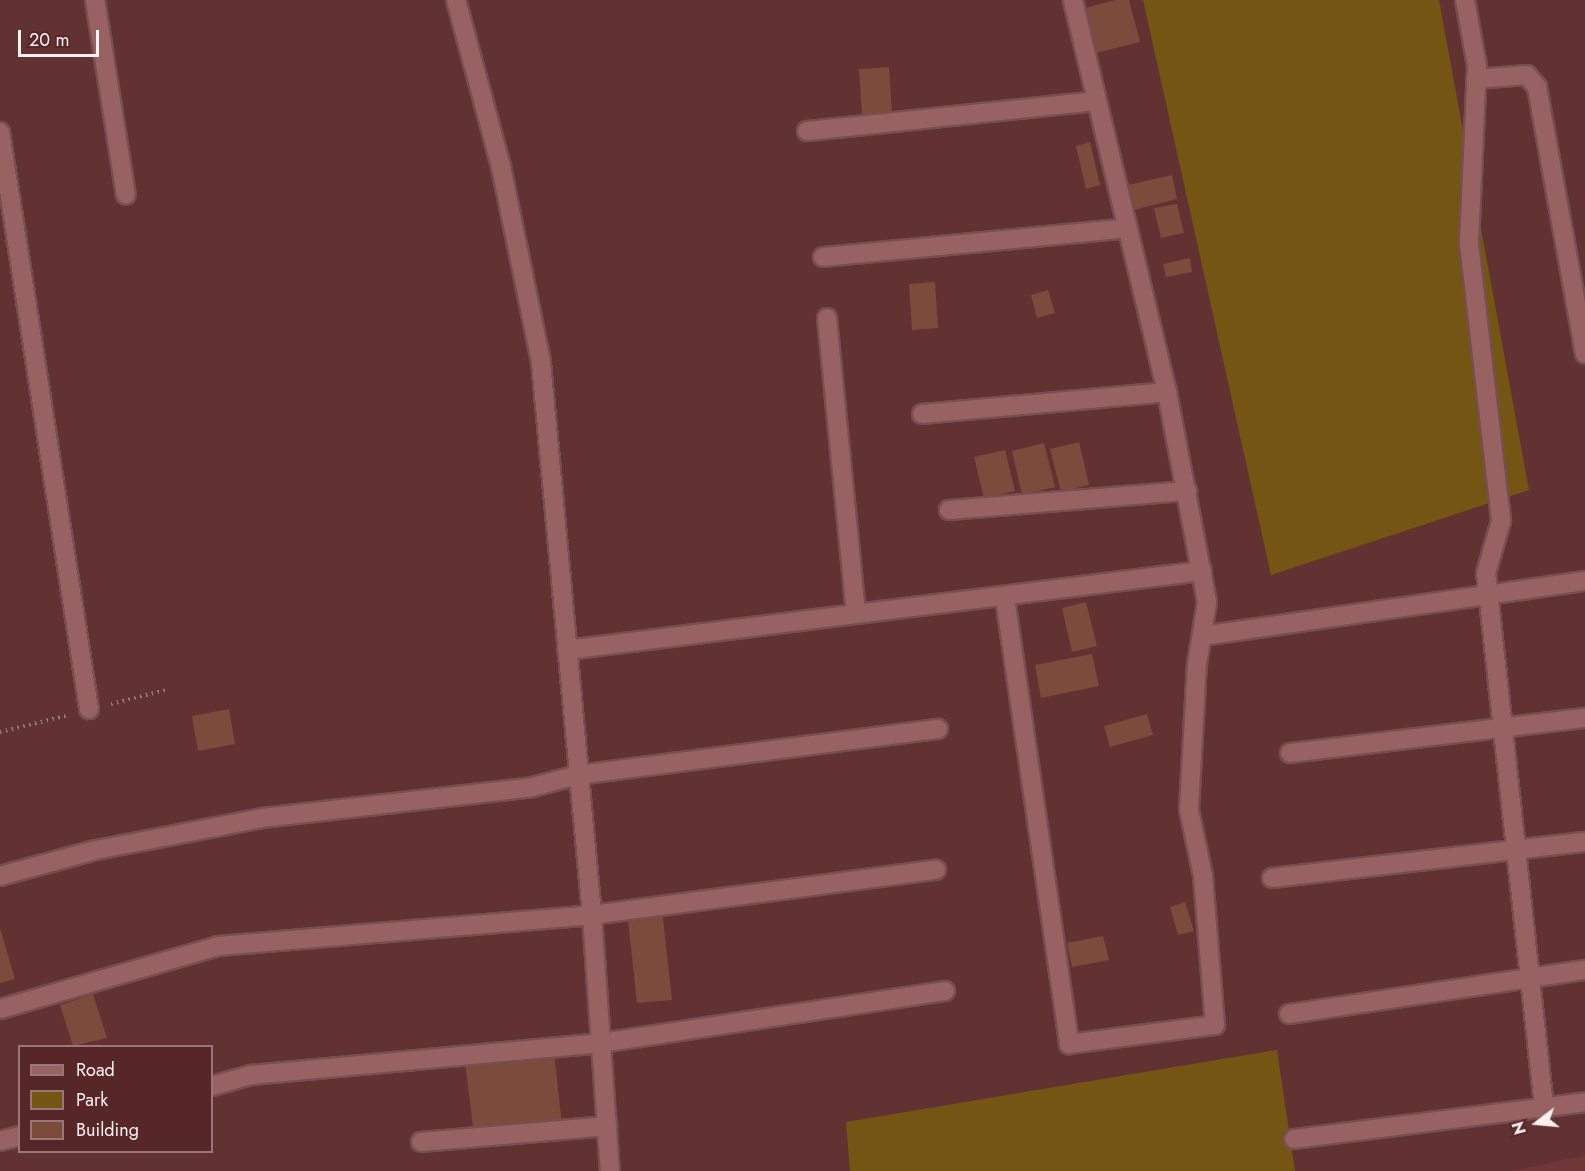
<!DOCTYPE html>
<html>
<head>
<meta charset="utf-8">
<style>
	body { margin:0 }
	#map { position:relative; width:1585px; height:1171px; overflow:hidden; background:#623132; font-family:Jost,sans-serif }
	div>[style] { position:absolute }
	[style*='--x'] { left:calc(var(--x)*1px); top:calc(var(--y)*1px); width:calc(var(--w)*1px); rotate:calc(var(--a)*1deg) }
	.built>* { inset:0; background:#703738 }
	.green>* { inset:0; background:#755514 }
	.building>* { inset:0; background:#7b4b3b }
	.path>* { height:4px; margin-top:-2px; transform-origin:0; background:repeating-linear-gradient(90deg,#9b7778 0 1.5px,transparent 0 6px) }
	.roads { filter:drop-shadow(2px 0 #754f51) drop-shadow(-2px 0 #754f51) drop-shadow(0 2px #754f51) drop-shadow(0 -2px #754f51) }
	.street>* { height:18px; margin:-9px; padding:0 9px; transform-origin:9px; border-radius:9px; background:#996262 }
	span { translate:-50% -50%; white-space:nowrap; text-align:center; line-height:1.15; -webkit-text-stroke:4.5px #562628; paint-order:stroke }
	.legend { position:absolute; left:18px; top:1045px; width:195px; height:108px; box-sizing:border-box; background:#562628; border:2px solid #997778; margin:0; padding:8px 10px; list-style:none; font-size:18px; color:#fdf0f0 }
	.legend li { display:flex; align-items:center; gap:12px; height:30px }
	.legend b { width:30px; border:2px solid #997778 }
	.north { position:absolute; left:1507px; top:1093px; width:60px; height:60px; -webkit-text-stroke:4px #562628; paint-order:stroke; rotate:254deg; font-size:16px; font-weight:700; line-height:24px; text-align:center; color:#fdf0f0 }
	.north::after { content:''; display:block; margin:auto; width:21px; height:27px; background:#fdf0f0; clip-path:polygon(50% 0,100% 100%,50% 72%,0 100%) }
	.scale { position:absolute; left:18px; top:30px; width:81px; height:27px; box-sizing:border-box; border:3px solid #fdf0f0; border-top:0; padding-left:8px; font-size:18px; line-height:21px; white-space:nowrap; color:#fdf0f0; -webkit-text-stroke:4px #562628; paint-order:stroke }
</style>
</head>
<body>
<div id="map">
	<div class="built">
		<div style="clip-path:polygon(1585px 1155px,1585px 1171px,1513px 1171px)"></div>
	</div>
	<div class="green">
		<div style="clip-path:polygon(1143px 0,1439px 0,1529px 490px,1271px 575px)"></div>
		<div style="clip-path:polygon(1277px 1050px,1295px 1171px,850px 1171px,846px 1122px)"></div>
	</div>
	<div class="building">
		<div style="clip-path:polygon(1115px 0,1129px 0,1140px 42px,1096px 53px,1085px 8px)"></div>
		<div style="clip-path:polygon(889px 67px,892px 113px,862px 115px,859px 69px)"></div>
		<div style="clip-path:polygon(1090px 142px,1100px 185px,1086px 189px,1076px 146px)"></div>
		<div style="clip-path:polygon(1172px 175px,1177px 199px,1130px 211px,1124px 186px)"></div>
		<div style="clip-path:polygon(1177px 204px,1184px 233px,1161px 238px,1154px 208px)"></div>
		<div style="clip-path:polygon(1190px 258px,1192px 272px,1166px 277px,1163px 264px)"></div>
		<div style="clip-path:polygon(935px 282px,938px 328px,912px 330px,909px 284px)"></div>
		<div style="clip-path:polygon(1048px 290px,1055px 313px,1037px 318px,1031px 295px)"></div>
		<div style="clip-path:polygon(1079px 442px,1089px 485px,1061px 492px,1050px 449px)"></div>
		<div style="clip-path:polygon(1044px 443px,1055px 487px,1022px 495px,1012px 451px)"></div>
		<div style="clip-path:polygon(1005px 450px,1015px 491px,984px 498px,974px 457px)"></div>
		<div style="clip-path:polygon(1086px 602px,1097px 646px,1072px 652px,1062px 608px)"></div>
		<div style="clip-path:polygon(1092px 654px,1099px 686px,1041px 698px,1035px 665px)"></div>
		<div style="clip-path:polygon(229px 709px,235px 744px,198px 751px,192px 716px)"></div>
		<div style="clip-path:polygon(1147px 714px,1153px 735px,1110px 747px,1104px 726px)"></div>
		<div style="clip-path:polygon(1185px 902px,1194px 931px,1178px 935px,1170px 907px)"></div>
		<div style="clip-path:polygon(662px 909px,672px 1000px,637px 1003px,627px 912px)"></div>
		<div style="clip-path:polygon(0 928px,15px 979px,0 983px)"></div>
		<div style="clip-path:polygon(1103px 936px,1109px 960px,1072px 967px,1067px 943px)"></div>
		<div style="clip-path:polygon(93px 994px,107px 1038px,73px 1046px,60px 1005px)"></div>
		<div style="clip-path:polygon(554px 1051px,562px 1125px,474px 1135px,465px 1062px)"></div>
	</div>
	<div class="path">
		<div style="--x:111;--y:704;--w:57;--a:-14.3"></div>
		<div style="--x:0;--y:732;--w:71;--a:-13.8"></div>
	</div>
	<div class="roads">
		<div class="street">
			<div style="--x:95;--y:0;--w:197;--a:81"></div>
			<div style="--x:456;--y:0;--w:173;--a:74.9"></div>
			<div style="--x:501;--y:167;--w:199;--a:78.4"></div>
			<div style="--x:541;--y:362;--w:555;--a:84.73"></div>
			<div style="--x:592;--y:915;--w:257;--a:86"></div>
			<div style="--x:1465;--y:0;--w:67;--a:79.7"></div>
			<div style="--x:1477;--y:66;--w:177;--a:92.6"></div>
			<div style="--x:1469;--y:243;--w:280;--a:83.4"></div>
			<div style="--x:1501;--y:521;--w:54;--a:106.1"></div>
			<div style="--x:1486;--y:573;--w:537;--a:83.8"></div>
			<div style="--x:1476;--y:79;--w:51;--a:-4.5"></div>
			<div style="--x:1527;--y:75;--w:16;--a:50"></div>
			<div style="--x:1537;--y:87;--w:271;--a:79.8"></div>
			<div style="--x:807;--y:131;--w:291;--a:-5.9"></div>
			<div style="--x:0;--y:132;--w:584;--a:81.23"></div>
			<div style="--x:823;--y:257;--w:305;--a:-5.4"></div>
			<div style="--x:827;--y:318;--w:297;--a:84.4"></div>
			<div style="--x:922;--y:414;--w:246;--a:-5.1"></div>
			<div style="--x:949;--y:510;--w:239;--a:-4.6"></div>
			<div style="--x:1005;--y:598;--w:451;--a:81.8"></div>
			<div style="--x:1069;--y:1044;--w:147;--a:-7.4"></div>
			<div style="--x:1215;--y:1025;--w:149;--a:-94.6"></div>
			<div style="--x:1203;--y:876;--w:67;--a:-102"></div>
			<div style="--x:1189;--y:810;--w:146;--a:-86.9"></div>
			<div style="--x:1197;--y:664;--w:63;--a:-80.8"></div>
			<div style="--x:1207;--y:602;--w:214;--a:-100.8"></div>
			<div style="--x:1167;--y:392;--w:403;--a:-103.5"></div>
			<div style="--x:1202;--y:636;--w:387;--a:-8.2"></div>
			<div style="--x:567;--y:650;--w:640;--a:-7.09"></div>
			<div style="--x:1290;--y:753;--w:297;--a:-6.8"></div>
			<div style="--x:0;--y:876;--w:99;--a:-15.2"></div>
			<div style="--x:96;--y:850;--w:169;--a:-10.9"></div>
			<div style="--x:262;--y:818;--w:272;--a:-6.5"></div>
			<div style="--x:532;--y:787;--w:48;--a:-14.6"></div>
			<div style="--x:578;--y:775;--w:363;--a:-7.3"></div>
			<div style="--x:1272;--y:878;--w:315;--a:-6.6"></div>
			<div style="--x:0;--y:1009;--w:227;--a:-16.1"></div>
			<div style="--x:218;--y:946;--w:375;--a:-4.7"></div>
			<div style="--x:592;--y:915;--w:347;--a:-7.5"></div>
			<div style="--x:1289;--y:1014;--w:299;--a:-8.5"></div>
			<div style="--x:212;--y:1086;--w:41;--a:-15.8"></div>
			<div style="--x:251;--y:1075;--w:351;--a:-5.2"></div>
			<div style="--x:601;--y:1043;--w:348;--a:-8.6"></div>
			<div style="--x:1294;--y:1139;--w:293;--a:-7.2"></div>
			<div style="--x:0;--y:1141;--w:21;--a:-14"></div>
			<div style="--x:421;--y:1142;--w:187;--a:-4.9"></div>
		</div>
	</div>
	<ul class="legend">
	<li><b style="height:8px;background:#996262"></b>Road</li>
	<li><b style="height:16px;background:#755514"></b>Park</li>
	<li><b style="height:16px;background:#7b4b3b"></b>Building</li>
	</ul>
	<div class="north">N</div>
	<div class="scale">20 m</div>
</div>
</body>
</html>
